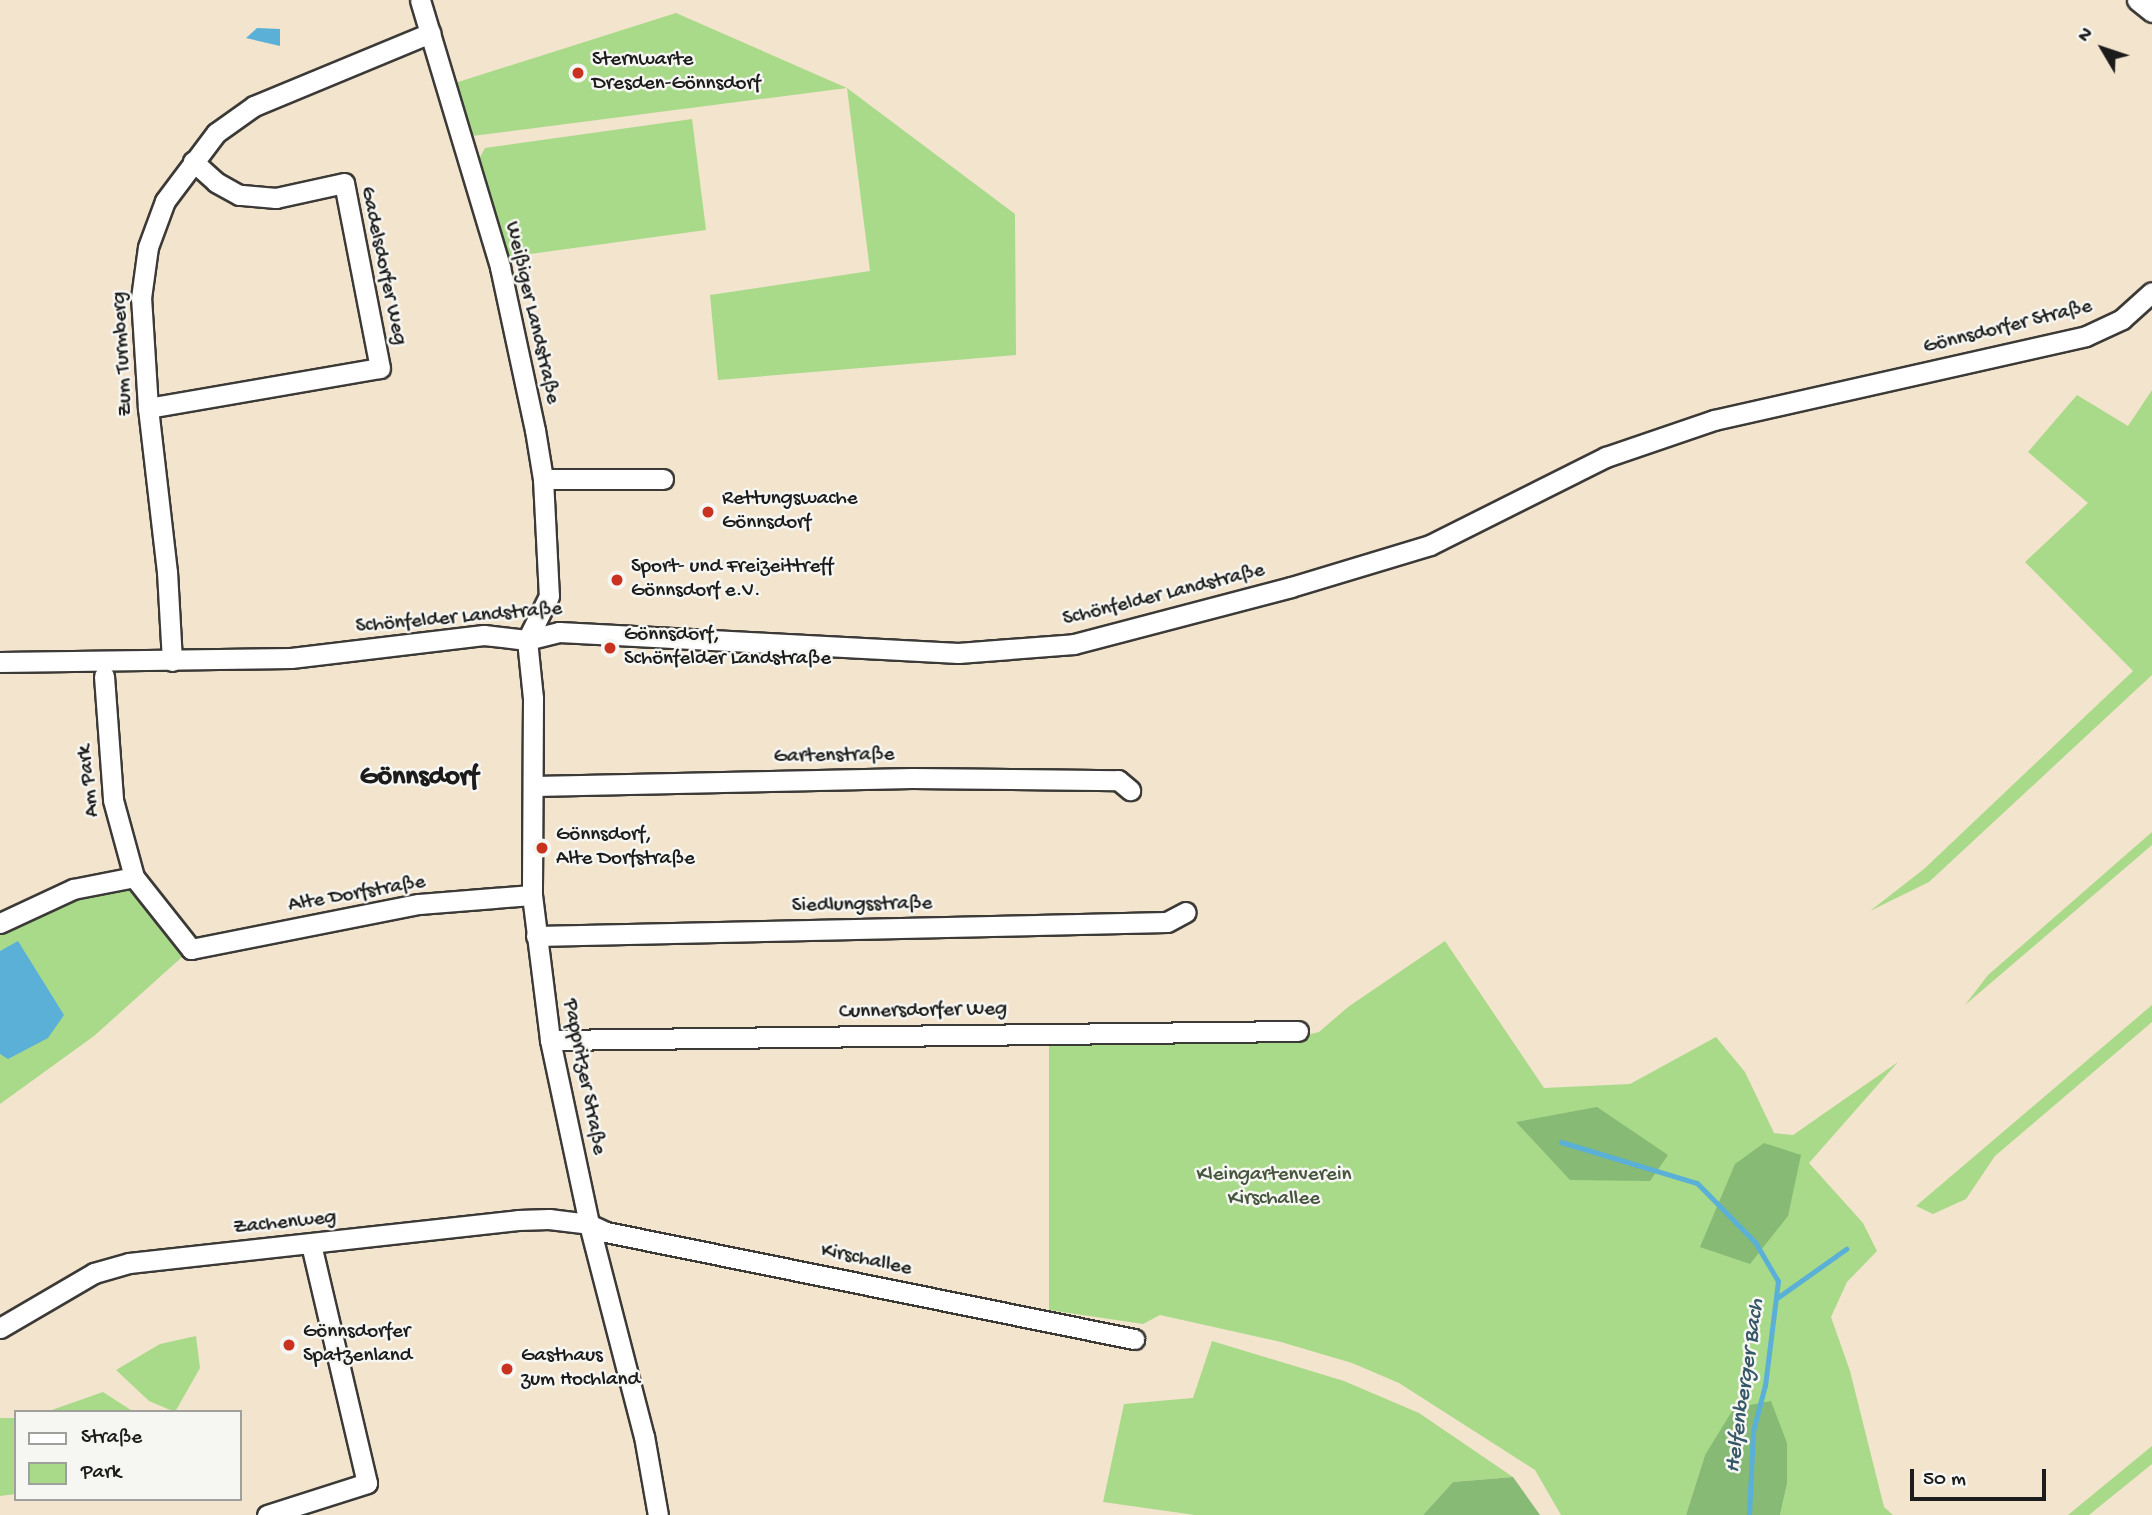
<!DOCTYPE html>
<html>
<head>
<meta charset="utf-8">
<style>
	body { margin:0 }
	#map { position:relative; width:2152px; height:1515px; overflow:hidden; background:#f3e4ce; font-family:"Gochi Hand",sans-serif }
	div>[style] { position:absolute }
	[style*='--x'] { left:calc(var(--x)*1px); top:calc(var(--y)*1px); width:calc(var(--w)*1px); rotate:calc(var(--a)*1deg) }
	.green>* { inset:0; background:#a9da89 }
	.forest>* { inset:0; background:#86ba75 }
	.water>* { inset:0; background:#5ab0d7 }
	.stream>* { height:5px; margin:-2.5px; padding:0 2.5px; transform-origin:2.5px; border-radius:2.5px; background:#5ab0d7 }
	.roads { filter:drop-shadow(2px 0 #3c3a37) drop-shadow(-2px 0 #3c3a37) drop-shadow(0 2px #3c3a37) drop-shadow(0 -2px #3c3a37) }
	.minor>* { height:19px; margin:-9.5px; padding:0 9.5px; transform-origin:9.5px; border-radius:9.5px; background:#fff }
	.dots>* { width:19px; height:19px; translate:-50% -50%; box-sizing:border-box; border:4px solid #f6f6f2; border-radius:50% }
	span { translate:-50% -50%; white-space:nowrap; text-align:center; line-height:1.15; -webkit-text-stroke:5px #f6f6f2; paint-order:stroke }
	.poi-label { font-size:21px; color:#1c1c1c }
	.left { translate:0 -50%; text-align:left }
	.street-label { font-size:21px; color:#1c1c1c }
	.park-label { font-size:21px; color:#46553d }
	.water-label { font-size:23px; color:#355767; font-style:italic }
	.district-label { font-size:28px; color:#1c1c1c; font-weight:700 }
	.legend { position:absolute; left:14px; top:1410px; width:228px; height:91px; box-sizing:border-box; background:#f6f6f2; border:2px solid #9f9f9c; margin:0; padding:9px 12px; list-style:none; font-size:21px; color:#1c1c1c }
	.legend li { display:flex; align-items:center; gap:14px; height:35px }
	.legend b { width:35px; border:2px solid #9f9f9c }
	.north { position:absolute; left:2068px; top:14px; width:70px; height:70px; -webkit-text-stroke:5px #f6f6f2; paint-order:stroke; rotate:309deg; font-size:19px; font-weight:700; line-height:28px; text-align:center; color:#1c1c1c }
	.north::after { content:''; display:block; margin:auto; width:24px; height:32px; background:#1c1c1c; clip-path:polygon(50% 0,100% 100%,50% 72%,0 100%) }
	.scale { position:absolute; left:1910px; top:1469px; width:136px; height:32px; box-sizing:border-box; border:4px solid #1c1c1c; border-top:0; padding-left:9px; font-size:21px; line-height:24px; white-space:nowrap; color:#1c1c1c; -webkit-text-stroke:5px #f6f6f2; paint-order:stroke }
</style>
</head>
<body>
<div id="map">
	<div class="green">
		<div style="clip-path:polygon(676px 13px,847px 88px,1015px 214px,1016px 355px,718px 380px,710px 295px,870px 271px,847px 88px,472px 136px,455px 83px)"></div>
		<div style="clip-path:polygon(692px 119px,706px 230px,508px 257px,480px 157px,485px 148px)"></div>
		<div style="clip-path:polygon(2152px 390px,2152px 675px,1929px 882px,1870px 911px,1924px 869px,2133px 671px,2025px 562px,2088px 503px,2028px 452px,2077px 395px,2128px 426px)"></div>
		<div style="clip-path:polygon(2152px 832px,2152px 845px,1965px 1005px,1988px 975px)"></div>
		<div style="clip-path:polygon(134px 877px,191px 949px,94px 1036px,0 1104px,0 1054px,8px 1058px,18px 942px,0 951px,0 923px)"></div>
		<div style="clip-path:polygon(1445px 941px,1544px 1088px,1630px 1084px,1716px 1037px,1745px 1072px,1774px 1133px,1793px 1135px,1898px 1062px,1809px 1163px,1863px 1223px,1877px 1251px,1847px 1282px,1831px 1317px,1850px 1371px,1884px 1507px,1893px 1515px,1780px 1515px,1787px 1484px,1705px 1455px,1686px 1515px,1561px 1515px,1535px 1470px,1399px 1383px,1352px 1363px,1281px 1342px,1160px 1315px,1143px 1324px,1049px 1310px,1049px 1043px,1290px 1039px,1319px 1032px,1348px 1007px)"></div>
		<div style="clip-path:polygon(2152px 1005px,2152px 1022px,1995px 1156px,1966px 1199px,1933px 1214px,1916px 1206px)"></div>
		<div style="clip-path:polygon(196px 1336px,200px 1368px,175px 1412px,149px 1401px,116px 1370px,160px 1344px)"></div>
		<div style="clip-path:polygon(1212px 1341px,1344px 1381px,1419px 1413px,1513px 1477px,1453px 1482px,1423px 1515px,1195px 1515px,1103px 1502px,1124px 1404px,1193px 1398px)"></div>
		<div style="clip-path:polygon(103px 1392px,134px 1412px,46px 1412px)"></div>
		<div style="clip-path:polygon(0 1418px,16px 1418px,16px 1494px,0 1496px)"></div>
		<div style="clip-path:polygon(2152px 1446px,2152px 1464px,2089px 1515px,2068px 1515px)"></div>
	</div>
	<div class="forest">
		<div style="clip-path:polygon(1597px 1107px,1668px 1155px,1650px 1181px,1570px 1180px,1516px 1122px)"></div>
		<div style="clip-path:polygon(1764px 1143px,1801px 1155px,1788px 1216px,1750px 1264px,1700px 1247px,1735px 1164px)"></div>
		<div style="clip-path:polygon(1771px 1401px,1787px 1443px,1787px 1484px,1780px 1515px,1686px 1515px,1705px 1455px,1734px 1408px)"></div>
		<div style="clip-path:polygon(1513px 1477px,1540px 1515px,1423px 1515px,1453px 1482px)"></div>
	</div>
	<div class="water">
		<div style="clip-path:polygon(257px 28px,280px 29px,280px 46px,246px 38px)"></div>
		<div style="clip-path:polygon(18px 941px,64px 1015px,48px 1038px,8px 1059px,0 1054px,0 951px)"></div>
	</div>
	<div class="stream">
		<div style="--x:1561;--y:1142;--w:142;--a:16.8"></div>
		<div style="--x:1697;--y:1183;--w:83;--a:45.5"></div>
		<div style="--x:1755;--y:1242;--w:45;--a:59.5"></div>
		<div style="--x:1778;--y:1281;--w:105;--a:97.1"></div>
		<div style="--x:1765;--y:1385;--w:48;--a:104.6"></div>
		<div style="--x:1753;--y:1431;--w:84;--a:92.7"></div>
		<div style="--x:1777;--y:1298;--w:85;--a:-35.4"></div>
	</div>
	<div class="roads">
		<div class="minor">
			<div style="--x:420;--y:0;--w:279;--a:73.3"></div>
			<div style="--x:500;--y:267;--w:167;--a:77.9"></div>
			<div style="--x:535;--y:430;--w:50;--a:80.7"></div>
			<div style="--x:543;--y:479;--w:117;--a:87.1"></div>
			<div style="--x:549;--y:596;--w:49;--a:116.6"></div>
			<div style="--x:2137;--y:0;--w:19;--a:39"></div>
			<div style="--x:148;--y:408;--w:235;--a:-9.8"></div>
			<div style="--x:380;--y:368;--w:188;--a:-101"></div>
			<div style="--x:344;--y:183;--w:70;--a:167.6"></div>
			<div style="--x:276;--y:198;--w:37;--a:-175"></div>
			<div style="--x:239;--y:195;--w:26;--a:-151"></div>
			<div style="--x:216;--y:182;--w:31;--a:-138"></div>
			<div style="--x:543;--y:479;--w:120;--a:0"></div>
			<div style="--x:527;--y:640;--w:58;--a:84.1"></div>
			<div style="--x:533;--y:698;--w:197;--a:90.3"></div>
			<div style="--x:532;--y:895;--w:146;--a:82.9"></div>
			<div style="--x:550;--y:1040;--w:188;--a:78"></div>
			<div style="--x:589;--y:1224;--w:219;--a:75.5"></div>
			<div style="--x:644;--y:1436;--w:80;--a:80"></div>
			<div style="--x:172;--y:661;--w:89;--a:-93.2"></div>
			<div style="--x:167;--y:572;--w:165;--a:-96.6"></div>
			<div style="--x:148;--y:408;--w:110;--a:-93.6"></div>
			<div style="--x:141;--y:298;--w:51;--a:-82.2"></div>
			<div style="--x:148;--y:247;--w:49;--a:-69.7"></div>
			<div style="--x:165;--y:201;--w:85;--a:-53.1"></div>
			<div style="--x:216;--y:133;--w:47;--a:-35.4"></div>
			<div style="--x:254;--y:106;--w:191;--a:-22.5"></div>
			<div style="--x:0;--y:662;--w:291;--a:-0.8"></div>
			<div style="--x:291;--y:658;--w:194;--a:-6.8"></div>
			<div style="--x:484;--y:635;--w:43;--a:6.6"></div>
			<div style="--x:527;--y:640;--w:33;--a:-14"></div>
			<div style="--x:559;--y:632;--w:400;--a:3"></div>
			<div style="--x:958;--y:653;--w:116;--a:-4.4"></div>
			<div style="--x:1074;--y:644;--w:224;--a:-14.7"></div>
			<div style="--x:1291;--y:587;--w:145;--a:-16.8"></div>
			<div style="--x:1430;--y:545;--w:197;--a:-26.6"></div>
			<div style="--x:1606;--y:457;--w:114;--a:-18.9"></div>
			<div style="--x:1714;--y:420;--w:381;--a:-12.7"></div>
			<div style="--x:2086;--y:336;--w:40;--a:-25"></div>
			<div style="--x:2122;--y:319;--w:40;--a:-42"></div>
			<div style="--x:104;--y:676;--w:124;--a:85.8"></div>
			<div style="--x:113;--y:800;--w:80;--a:74.7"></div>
			<div style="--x:534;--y:786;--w:378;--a:-1.2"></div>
			<div style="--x:912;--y:778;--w:206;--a:0.6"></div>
			<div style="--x:1118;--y:780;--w:16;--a:40"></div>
			<div style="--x:0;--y:923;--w:81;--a:-25"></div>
			<div style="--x:73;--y:889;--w:62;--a:-11.1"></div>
			<div style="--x:134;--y:877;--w:92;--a:51.6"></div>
			<div style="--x:191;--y:949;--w:232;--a:-11.2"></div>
			<div style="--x:419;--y:904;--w:113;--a:-4.6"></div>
			<div style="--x:536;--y:936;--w:631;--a:-1.27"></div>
			<div style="--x:1167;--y:922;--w:21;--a:-28"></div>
			<div style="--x:550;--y:1040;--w:748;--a:-0.69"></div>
			<div style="--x:0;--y:1328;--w:109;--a:-30.3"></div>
			<div style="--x:94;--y:1273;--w:36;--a:-16"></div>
			<div style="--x:129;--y:1263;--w:391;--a:-6.3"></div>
			<div style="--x:518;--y:1220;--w:31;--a:-2"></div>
			<div style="--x:549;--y:1219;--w:40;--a:7.1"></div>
			<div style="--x:589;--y:1224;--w:19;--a:25"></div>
			<div style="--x:606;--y:1232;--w:539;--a:11.46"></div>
			<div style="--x:267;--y:1515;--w:105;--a:-17.7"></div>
			<div style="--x:367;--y:1483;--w:245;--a:-103.2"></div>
		</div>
	</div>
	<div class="dots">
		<div style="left:578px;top:73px;background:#c8321e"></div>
		<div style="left:708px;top:512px;background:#c8321e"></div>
		<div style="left:617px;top:580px;background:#c8321e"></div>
		<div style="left:610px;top:648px;background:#c8321e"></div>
		<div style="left:542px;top:848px;background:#c8321e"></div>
		<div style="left:289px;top:1345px;background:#c8321e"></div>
		<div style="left:507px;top:1369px;background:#c8321e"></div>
	</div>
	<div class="poi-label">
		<span class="left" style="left:592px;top:73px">Sternwarte<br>Dresden-Gönnsdorf</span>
		<span class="left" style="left:722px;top:512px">Rettungswache<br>Gönnsdorf</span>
		<span class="left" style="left:631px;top:580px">Sport- und Freizeittreff<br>Gönnsdorf e.V.</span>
		<span class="left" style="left:624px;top:648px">Gönnsdorf,<br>Schönfelder Landstraße</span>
		<span class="left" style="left:556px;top:848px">Gönnsdorf,<br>Alte Dorfstraße</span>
		<span class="left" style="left:303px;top:1345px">Gönnsdorfer<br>Spatzenland</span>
		<span class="left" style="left:521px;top:1369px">Gasthaus<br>zum Hochland</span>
	</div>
	<div class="street-label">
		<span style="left:382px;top:266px;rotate:78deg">Gadelsdorfer Weg</span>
		<span style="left:531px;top:313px;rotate:77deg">Weißiger Landstraße</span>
		<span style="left:2008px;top:328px;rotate:-14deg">Gönnsdorfer Straße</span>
		<span style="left:124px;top:354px;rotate:-93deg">Zum Turmberg</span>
		<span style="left:1164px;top:596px;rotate:-14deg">Schönfelder Landstraße</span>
		<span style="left:459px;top:619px;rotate:-5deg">Schönfelder Landstraße</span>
		<span style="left:834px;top:757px;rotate:-1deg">Gartenstraße</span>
		<span style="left:90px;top:781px;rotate:-97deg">Am Park</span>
		<span style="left:357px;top:895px;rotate:-10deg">Alte Dorfstraße</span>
		<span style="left:862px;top:906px;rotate:-1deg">Siedlungsstraße</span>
		<span style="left:923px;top:1012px;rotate:-1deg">Cunnersdorfer Weg</span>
		<span style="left:583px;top:1077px;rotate:79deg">Pappritzer Straße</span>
		<span style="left:285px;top:1224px;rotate:-6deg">Zachenweg</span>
		<span style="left:866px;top:1261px;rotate:12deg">Kirschallee</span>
	</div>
	<div class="park-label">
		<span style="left:1274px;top:1188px">Kleingartenverein<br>Kirschallee</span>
	</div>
	<div class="water-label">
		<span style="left:1746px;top:1386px;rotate:-82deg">Helfenberger Bach</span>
	</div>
	<div class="district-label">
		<span style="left:419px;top:778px">Gönnsdorf</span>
	</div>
	<ul class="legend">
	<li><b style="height:9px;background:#fff"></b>Straße</li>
	<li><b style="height:19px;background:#a9da89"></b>Park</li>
	</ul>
	<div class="north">N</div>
	<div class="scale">50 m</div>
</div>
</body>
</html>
